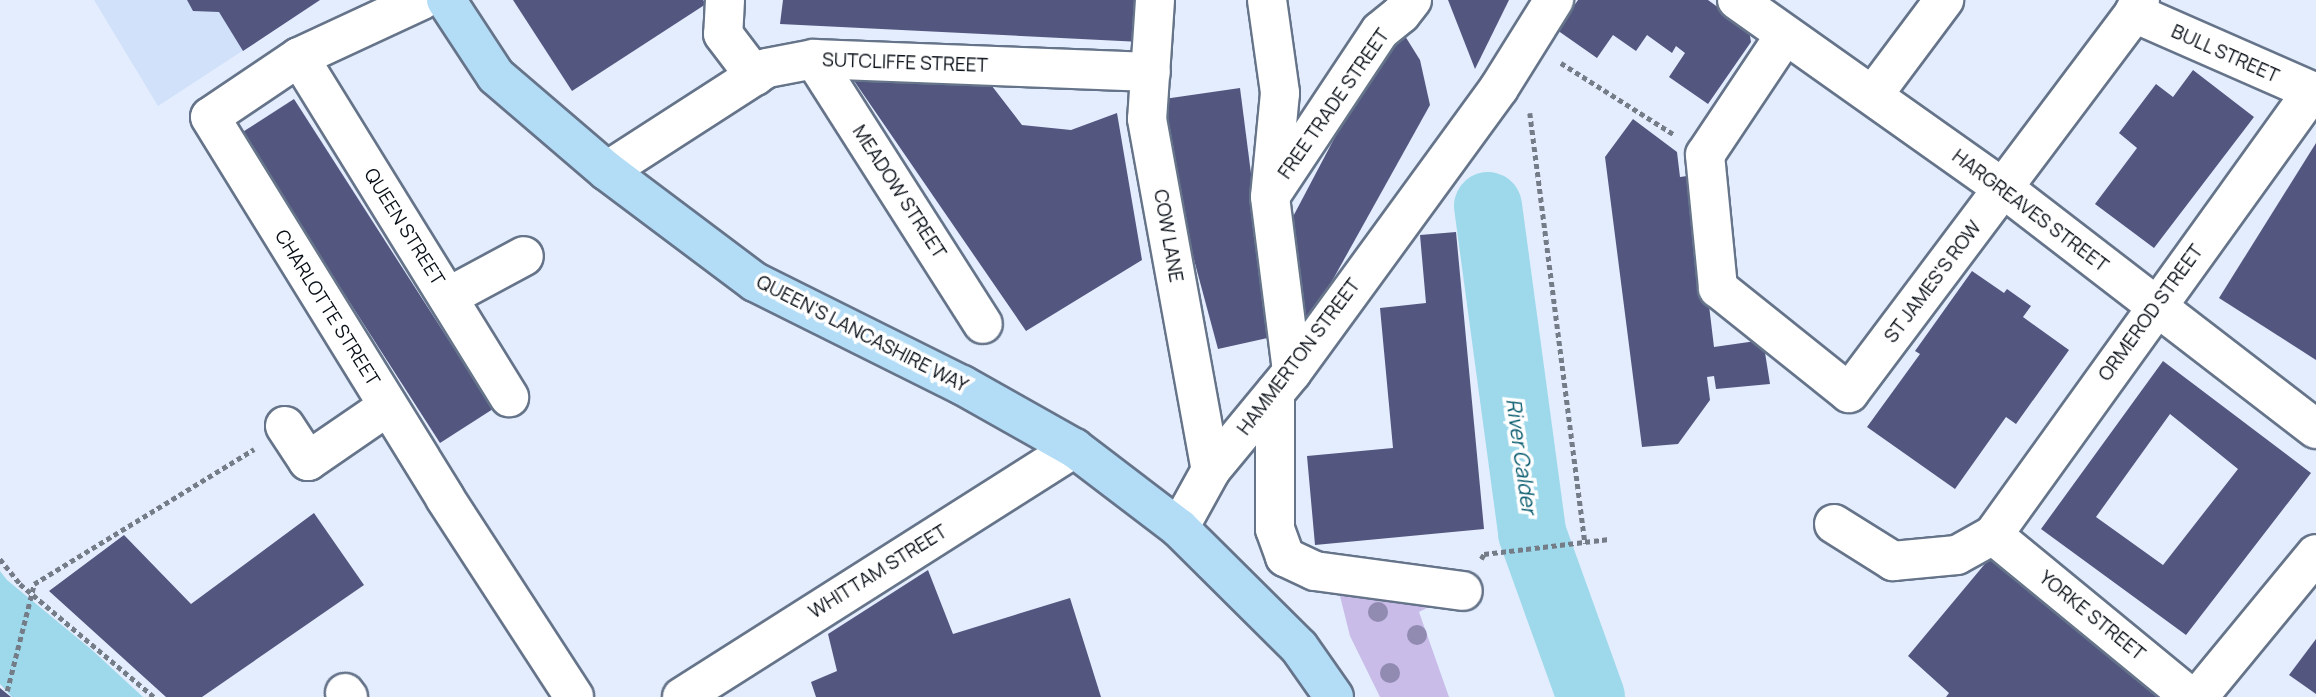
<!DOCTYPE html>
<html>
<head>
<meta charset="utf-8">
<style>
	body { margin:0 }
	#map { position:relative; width:2316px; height:697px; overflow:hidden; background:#e3edfd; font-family:Manrope,sans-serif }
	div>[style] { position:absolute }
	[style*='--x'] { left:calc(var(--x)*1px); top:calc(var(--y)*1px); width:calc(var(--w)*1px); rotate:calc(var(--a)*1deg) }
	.built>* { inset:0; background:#d1e1fa }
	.green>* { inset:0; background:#c9bce8 }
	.water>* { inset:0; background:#9ed9eb }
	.river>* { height:68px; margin:-34px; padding:0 34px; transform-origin:34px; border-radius:34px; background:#9ed9eb }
	.building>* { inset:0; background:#535780 }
	.path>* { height:4.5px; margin-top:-2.25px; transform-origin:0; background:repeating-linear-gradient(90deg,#747c88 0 5px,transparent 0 8.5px) }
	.roads { filter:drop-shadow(2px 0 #66748a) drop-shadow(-2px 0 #66748a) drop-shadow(0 2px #66748a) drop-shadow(0 -2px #66748a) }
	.minor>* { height:38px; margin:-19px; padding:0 19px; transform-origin:19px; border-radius:19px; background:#fff }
	.major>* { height:38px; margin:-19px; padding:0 19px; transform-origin:19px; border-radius:19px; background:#b3dcf7 }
	.path-bridge>* { height:4.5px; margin-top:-2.25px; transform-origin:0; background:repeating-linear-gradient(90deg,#747c88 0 5px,transparent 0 8.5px) }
	.trees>* { width:20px; height:20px; margin:-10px; border-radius:50%; background:#918ab1 }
	span { translate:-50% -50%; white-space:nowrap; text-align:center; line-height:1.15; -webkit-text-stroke:7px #fff; paint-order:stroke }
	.street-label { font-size:19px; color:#080e16 }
	.water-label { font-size:21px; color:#065a6d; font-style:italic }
</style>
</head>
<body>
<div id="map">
	<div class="built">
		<div style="clip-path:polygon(94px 0,320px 0,158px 106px)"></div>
	</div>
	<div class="green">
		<div style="clip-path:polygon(1339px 592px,1446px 598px,1419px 612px,1449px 697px,1380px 697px,1350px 636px)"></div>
	</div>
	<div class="water">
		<div style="clip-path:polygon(0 571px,7px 580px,92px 650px,143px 697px,12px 697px,0 684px)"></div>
	</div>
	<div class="river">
		<div style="--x:1488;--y:206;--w:330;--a:82.3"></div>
		<div style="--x:1532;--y:533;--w:174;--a:70.2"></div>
	</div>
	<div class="building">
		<div style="clip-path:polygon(187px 0,320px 0,243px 51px,219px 12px,193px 11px)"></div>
		<div style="clip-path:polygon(513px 0,703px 0,706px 4px,572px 91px)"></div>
		<div style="clip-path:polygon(783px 0,1146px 0,1141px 42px,780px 24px)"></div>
		<div style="clip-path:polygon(1448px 0,1509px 0,1475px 69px)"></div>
		<div style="clip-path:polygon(1578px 0,1708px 0,1749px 30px,1751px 42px,1708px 104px,1669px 77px,1685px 53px,1676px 46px,1672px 53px,1647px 35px,1636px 51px,1613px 35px,1597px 58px,1557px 30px)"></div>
		<div style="clip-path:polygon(1405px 36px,1420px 60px,1430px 105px,1312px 317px,1300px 314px,1287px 228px,1382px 48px)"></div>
		<div style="clip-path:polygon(2193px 70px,2254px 117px,2154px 248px,2095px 204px,2137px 148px,2119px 133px,2156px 84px,2173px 97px)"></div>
		<div style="clip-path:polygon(848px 72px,985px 77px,1022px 125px,1071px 130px,1117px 113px,1142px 260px,1026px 331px)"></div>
		<div style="clip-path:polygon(1240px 88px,1272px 337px,1218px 349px,1157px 122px,1157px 100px)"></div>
		<div style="clip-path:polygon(294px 99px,493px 409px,440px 443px,241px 133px)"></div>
		<div style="clip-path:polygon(1633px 119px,1677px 152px,1680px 177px,1687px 176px,1685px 156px,1703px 155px,1696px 197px,1714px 347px,1763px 340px,1770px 384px,1716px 389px,1714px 376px,1707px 377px,1710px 400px,1678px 444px,1642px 447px,1605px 157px)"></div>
		<div style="clip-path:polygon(2316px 143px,2316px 360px,2219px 298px)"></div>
		<div style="clip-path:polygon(1456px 232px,1484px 529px,1315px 545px,1307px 456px,1393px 448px,1380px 308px,1426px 303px,1420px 235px)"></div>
		<div style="clip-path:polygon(1972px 271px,2004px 293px,2007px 289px,2031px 306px,2023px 317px,2069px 350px,2016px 424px,2006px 417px,1955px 489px,1867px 427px,1920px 354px,1915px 351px)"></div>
		<div style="clip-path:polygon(evenodd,2163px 361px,2311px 473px,2186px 635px,2041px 529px,2163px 361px,2170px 414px,2238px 469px,2163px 565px,2096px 517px,2170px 414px)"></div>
		<div style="clip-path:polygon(314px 513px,364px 585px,202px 697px,166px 697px,49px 591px,124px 535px,191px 604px)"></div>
		<div style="clip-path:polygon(1994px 553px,2165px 697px,1946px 697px,1949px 693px,1908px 656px)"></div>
		<div style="clip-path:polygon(928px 570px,953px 634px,1070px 598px,1101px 697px,816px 697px,811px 682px,837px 671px,828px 634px)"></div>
		<div style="clip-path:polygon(2316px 639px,2316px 694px,2289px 675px)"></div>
		<div style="clip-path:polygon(0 688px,11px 697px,0 697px)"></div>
	</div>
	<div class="path">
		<div style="--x:1561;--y:63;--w:135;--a:32.3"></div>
		<div style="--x:1530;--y:113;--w:434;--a:82.7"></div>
		<div style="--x:0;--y:559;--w:32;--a:51"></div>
		<div style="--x:20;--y:584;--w:175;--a:40.1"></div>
		<div style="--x:1481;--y:559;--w:6;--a:-59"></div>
		<div style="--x:1484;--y:554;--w:126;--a:-6.8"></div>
		<div style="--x:34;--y:584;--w:258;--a:-31.5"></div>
	</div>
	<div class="roads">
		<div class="minor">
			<div style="--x:422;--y:0;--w:136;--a:155.1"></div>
			<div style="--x:299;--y:57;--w:107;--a:146"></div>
			<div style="--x:210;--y:117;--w:448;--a:58.3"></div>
			<div style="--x:445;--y:498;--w:237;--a:57"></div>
			<div style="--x:725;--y:0;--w:34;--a:93"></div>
			<div style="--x:723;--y:34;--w:53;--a:52.7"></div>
			<div style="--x:1155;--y:0;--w:119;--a:93.8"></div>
			<div style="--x:1147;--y:119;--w:357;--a:79.7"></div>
			<div style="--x:1267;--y:0;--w:94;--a:82"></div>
			<div style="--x:1280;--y:93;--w:104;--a:95.5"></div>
			<div style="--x:1270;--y:197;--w:176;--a:82.8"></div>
			<div style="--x:1737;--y:0;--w:326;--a:35.3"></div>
			<div style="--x:2003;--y:188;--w:395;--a:37.6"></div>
			<div style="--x:2134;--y:13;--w:199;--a:23.7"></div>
			<div style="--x:1785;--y:35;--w:144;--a:123.7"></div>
			<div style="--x:1705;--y:155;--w:134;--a:84.4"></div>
			<div style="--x:1718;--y:288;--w:168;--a:38.7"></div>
			<div style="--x:1849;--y:393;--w:475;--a:-53.1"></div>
			<div style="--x:2134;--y:13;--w:14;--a:-65"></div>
			<div style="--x:299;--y:57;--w:400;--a:58.3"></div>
			<div style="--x:814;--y:59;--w:314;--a:57.5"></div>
			<div style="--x:1873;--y:95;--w:119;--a:-53.2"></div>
			<div style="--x:607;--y:171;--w:190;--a:-32.8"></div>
			<div style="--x:767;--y:68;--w:48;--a:-10.8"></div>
			<div style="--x:814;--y:59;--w:337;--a:2.2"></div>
			<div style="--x:1273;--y:192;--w:193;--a:-56.4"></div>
			<div style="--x:1380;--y:31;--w:27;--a:-39"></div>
			<div style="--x:1401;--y:14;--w:18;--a:-52"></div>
			<div style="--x:448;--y:297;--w:86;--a:-28.3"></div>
			<div style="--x:1275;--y:393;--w:136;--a:90"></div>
			<div style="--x:1275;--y:529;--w:30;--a:70"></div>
			<div style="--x:1285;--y:557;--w:33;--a:25"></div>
			<div style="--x:1315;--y:571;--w:149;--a:7.7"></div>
			<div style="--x:285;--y:426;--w:42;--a:56.7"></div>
			<div style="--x:308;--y:461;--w:97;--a:-34.5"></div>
			<div style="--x:1834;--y:524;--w:70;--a:32.1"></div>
			<div style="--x:1893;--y:561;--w:64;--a:-5.4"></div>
			<div style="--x:1957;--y:555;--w:41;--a:-29.1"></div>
			<div style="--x:1993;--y:535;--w:545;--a:-54.27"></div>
			<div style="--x:1179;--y:528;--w:66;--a:-61.1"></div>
			<div style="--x:1211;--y:470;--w:127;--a:-50.4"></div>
			<div style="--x:1292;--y:372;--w:351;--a:-53.9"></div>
			<div style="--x:1499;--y:88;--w:104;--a:-58"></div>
			<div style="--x:1993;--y:535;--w:255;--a:39.4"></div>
			<div style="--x:345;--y:693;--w:5;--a:53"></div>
			<div style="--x:682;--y:697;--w:464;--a:-32.4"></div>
			<div style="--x:2198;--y:697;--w:185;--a:-50.5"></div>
		</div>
		<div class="major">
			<div style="--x:446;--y:0;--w:91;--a:56.7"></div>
			<div style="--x:496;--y:76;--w:146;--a:40.6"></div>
			<div style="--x:607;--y:171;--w:185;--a:36.9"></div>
			<div style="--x:755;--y:282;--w:231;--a:26.5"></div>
			<div style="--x:962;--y:385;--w:129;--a:29.4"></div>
			<div style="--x:1074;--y:448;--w:132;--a:37.3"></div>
			<div style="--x:1179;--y:528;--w:169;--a:44.8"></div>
			<div style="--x:1299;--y:647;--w:61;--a:55"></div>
		</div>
	</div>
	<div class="path-bridge">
		<div style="--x:7;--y:691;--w:110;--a:-75.8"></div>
	</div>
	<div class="trees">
		<div style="left:1378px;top:612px"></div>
		<div style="left:1417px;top:635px"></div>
		<div style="left:1390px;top:673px"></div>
	</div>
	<div class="street-label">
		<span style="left:2225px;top:54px;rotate:24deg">BULL STREET</span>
		<span style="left:905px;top:63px;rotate:2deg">SUTCLIFFE STREET</span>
		<span style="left:1334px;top:104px;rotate:-55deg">FREE TRADE STREET</span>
		<span style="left:899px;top:192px;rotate:57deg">MEADOW STREET</span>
		<span style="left:2030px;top:211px;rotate:37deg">HARGREAVES STREET</span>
		<span style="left:404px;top:227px;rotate:58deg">QUEEN STREET</span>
		<span style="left:1168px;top:236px;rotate:80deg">COW LANE</span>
		<span style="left:1933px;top:282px;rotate:-53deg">ST JAMES'S ROW</span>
		<span style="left:327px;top:308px;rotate:58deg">CHARLOTTE STREET</span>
		<span style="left:2151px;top:313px;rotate:-54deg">ORMEROD STREET</span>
		<span style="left:862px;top:334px;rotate:27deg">QUEEN'S LANCASHIRE WAY</span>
		<span style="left:1299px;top:357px;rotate:-53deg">HAMMERTON STREET</span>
		<span style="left:878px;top:572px;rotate:-32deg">WHITTAM STREET</span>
		<span style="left:2092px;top:616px;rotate:39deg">YORKE STREET</span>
	</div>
	<div class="water-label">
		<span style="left:1522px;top:456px;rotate:82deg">River Calder</span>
	</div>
</div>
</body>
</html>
